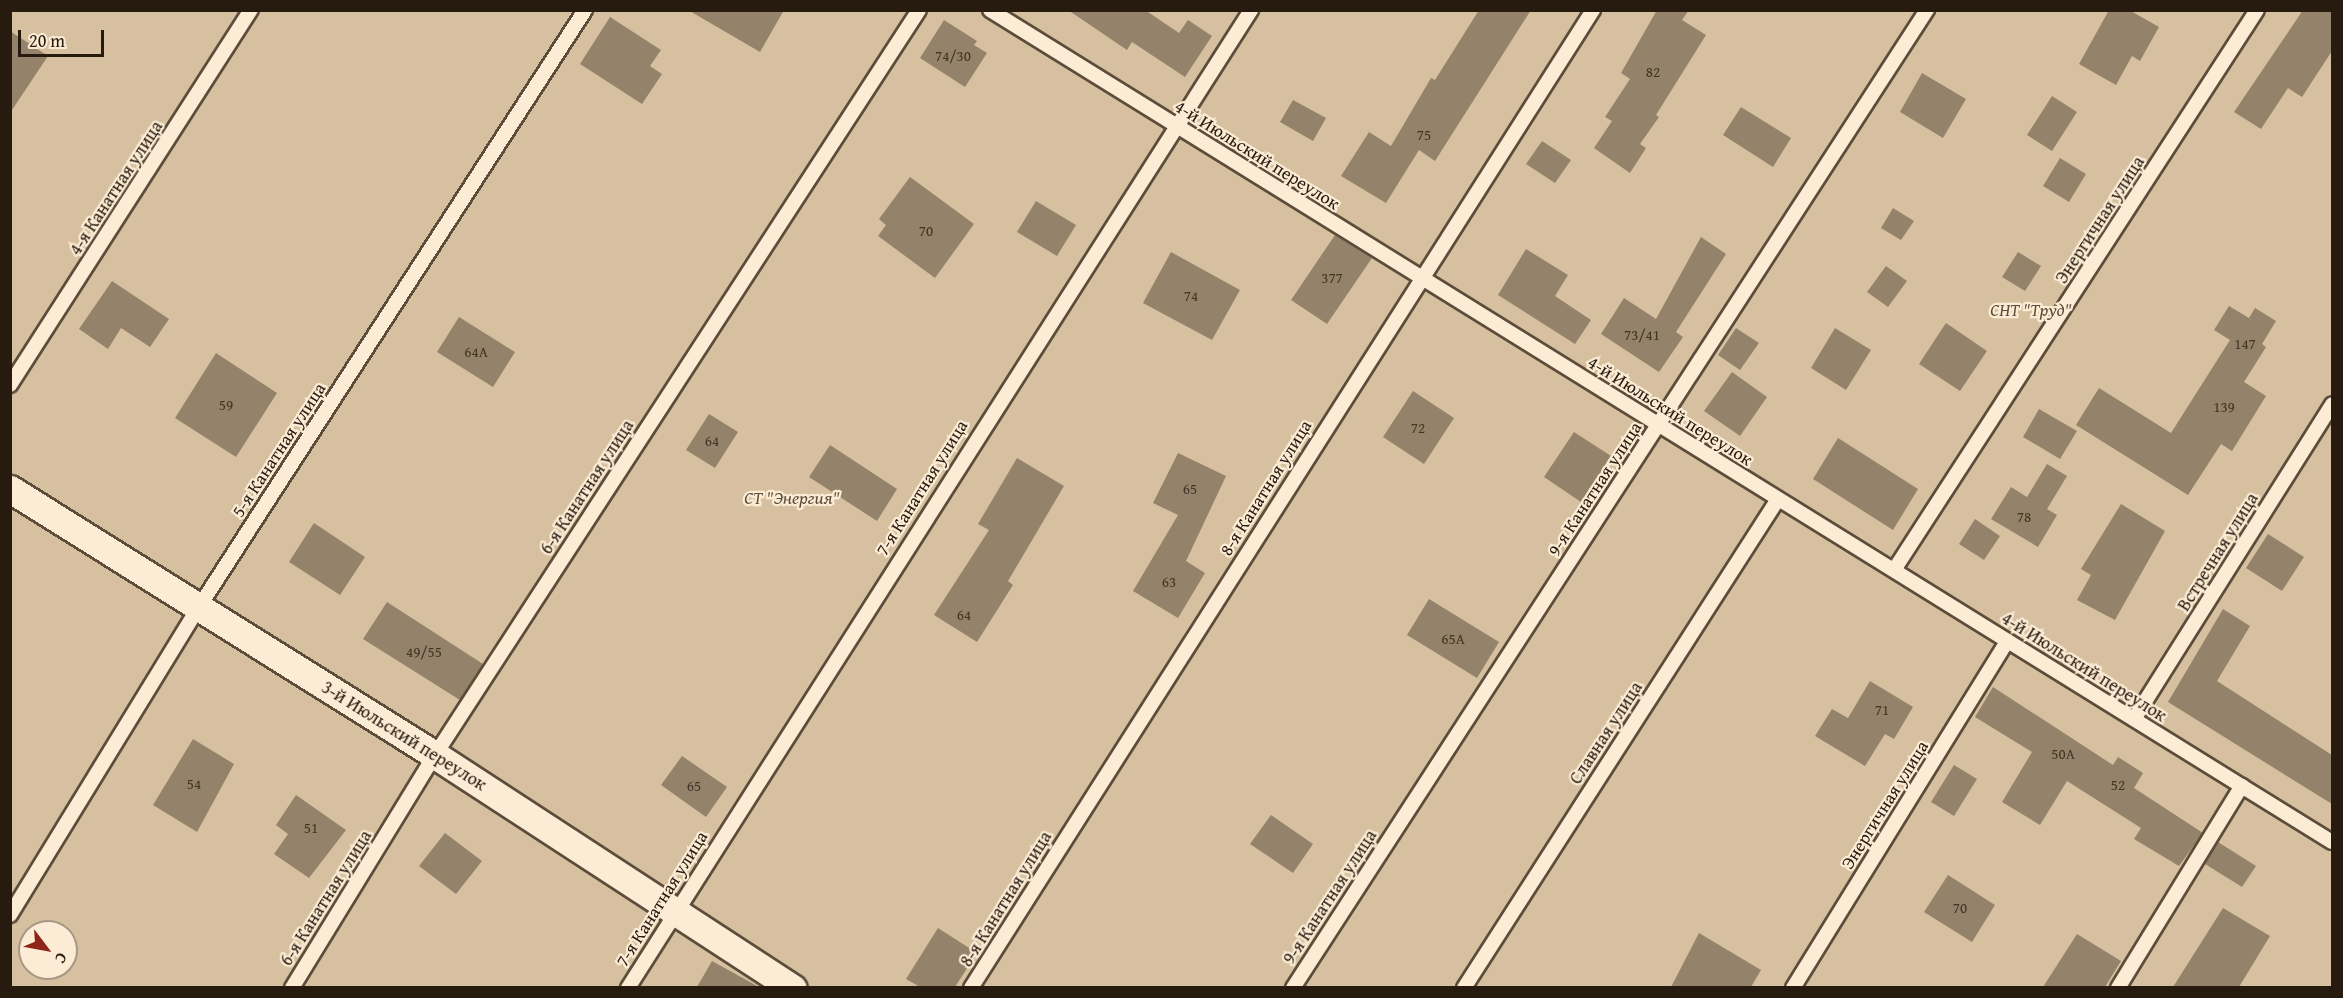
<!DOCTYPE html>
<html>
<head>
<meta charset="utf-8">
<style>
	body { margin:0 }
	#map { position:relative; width:2343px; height:998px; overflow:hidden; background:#fae2be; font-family:"Gentium Book Plus",serif }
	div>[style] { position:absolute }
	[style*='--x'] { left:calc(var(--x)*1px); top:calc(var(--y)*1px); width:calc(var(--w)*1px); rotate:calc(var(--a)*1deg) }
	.green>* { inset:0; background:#d6c0a0 }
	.building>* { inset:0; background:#95826a }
	.roads { filter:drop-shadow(2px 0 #5c4d3b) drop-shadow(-2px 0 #5c4d3b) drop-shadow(0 2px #5c4d3b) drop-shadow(0 -2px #5c4d3b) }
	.service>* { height:14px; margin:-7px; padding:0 7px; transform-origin:7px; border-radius:7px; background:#fcecd5 }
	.minor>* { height:27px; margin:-13.5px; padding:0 13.5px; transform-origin:13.5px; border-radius:13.5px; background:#fcecd5 }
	span { translate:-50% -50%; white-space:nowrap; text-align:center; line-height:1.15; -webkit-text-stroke:4.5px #fcecd5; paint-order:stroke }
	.number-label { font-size:15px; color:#423526 }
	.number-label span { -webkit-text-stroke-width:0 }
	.street-label { font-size:18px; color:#271b0f }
	.park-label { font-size:18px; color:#5c4d3a; font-style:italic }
	.frame { position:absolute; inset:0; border:12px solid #271b0f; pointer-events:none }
	.north { position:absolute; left:18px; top:920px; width:60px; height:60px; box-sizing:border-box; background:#fcecd5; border:2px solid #a79886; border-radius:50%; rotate:122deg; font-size:16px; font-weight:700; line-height:24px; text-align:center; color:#271b0f }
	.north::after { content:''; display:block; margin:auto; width:21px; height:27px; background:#8f2418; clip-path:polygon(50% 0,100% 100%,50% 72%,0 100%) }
	.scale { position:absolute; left:18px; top:30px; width:86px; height:27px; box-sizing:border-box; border:3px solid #271b0f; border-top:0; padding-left:8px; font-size:18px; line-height:21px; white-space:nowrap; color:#271b0f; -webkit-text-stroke:4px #fcecd5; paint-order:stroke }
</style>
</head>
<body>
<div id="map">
	<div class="green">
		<div style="clip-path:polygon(evenodd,10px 11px,2332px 11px,2332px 987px,11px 987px,10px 11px,30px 932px,66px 932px,66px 968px,30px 968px,30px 932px)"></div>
	</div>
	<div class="building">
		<div style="clip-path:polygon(688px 10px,784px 10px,760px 52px)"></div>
		<div style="clip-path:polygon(1068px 10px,1145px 10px,1179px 33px,1188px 20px,1212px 36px,1185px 77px,1132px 42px,1127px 50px)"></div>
		<div style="clip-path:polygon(1479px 10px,1531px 10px,1435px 161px,1419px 150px,1386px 203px,1341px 176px,1369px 132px,1391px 146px,1431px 78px,1435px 80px)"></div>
		<div style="clip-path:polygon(1657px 10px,1689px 10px,1682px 20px,1706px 35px,1656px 115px,1659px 117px,1640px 144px,1646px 148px,1630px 173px,1594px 148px,1612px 121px,1605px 117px,1630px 79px,1621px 73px)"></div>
		<div style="clip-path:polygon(2109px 10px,2129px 10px,2159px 27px,2140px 61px,2132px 56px,2116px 85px,2079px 64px)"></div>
		<div style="clip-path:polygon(2303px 10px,2332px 10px,2332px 51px,2302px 97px,2288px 88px,2261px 129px,2234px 112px)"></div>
		<div style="clip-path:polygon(610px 17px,661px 50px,650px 66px,662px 74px,642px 104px,580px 64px)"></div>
		<div style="clip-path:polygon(944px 20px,977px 41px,974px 45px,987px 53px,965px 87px,920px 58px)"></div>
		<div style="clip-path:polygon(10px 31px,48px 56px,10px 113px)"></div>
		<div style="clip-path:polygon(1922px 73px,1966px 99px,1943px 138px,1900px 112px)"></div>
		<div style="clip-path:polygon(2052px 96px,2077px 112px,2052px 151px,2027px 135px)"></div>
		<div style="clip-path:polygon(1293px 100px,1326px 118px,1313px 141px,1280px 122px)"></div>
		<div style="clip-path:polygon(1741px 107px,1791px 138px,1773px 167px,1723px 135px)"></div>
		<div style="clip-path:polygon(1542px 141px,1571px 160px,1555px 183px,1526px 164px)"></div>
		<div style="clip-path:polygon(2060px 158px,2086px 174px,2069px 202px,2043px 186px)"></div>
		<div style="clip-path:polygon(910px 177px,974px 224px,935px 278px,878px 236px,886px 225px,879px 219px)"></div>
		<div style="clip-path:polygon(1036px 201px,1076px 225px,1057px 256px,1017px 232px)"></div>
		<div style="clip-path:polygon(1893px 208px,1914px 221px,1901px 240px,1881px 228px)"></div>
		<div style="clip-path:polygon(1335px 235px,1372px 258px,1327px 324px,1291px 300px)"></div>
		<div style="clip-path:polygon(1701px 237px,1726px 254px,1676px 332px,1683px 337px,1659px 372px,1601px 334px,1624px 298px,1656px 319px)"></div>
		<div style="clip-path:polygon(1526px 249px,1568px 275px,1555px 296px,1591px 320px,1575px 344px,1498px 295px)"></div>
		<div style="clip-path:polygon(1171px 252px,1240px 290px,1212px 340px,1143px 303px)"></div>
		<div style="clip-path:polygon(2018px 252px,2041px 266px,2025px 291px,2002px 277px)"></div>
		<div style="clip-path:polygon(1886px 266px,1907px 281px,1888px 307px,1867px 292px)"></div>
		<div style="clip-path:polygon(112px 281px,169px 319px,150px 347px,121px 328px,108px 349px,79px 329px)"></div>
		<div style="clip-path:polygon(2229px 306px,2249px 318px,2255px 308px,2276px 321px,2262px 344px,2266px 347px,2244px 382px,2266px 396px,2232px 451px,2221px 444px,2188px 495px,2076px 425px,2099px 388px,2171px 433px,2230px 340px,2214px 330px)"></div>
		<div style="clip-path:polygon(459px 317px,515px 352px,493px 387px,437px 352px)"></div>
		<div style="clip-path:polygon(1946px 323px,1987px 351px,1960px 391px,1919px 364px)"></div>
		<div style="clip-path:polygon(1736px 328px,1759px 343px,1740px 370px,1718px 355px)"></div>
		<div style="clip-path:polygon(1835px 328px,1871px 350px,1846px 390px,1811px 368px)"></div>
		<div style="clip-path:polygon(216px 353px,277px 393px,236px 457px,175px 418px)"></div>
		<div style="clip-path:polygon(1732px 372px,1767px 397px,1740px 436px,1704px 411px)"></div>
		<div style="clip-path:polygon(1413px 391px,1454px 418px,1424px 464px,1383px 437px)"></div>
		<div style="clip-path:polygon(2039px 409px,2077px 431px,2060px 459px,2023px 437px)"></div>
		<div style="clip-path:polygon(709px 414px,738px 432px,715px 468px,686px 450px)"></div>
		<div style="clip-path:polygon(1574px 432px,1611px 456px,1581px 502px,1544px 477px)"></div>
		<div style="clip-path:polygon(1838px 438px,1918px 489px,1893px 530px,1813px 479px)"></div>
		<div style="clip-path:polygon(830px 445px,897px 489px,877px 521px,809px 477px)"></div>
		<div style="clip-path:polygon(1178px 453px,1226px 476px,1186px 561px,1205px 573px,1178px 618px,1133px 591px,1178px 515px,1153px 503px)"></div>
		<div style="clip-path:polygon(1017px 458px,1064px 486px,1008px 581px,1013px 585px,977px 642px,934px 615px,989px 530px,978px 524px)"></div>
		<div style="clip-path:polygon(2047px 464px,2067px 476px,2047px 509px,2057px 515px,2038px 547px,1991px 519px,2011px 487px,2027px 497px)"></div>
		<div style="clip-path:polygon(2121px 504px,2165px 531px,2115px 620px,2077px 600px,2091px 575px,2081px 569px)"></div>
		<div style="clip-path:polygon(1975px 519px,2000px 536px,1984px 560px,1959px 544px)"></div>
		<div style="clip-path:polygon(314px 523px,365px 557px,340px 595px,289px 562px)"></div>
		<div style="clip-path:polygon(2268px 534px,2304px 557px,2282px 591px,2246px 568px)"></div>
		<div style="clip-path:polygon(1429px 599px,1499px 642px,1477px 678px,1407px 635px)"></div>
		<div style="clip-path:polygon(387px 602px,483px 664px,460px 700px,363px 639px)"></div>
		<div style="clip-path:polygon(2223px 609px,2250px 626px,2217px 681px,2332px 755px,2332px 804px,2168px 702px)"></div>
		<div style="clip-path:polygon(1870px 681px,1913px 707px,1894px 739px,1885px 734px,1865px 766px,1815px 736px,1832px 709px,1848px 718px)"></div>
		<div style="clip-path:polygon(1993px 687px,2113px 765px,2118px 757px,2143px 773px,2134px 788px,2203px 833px,2179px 866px,2134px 839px,2141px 828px,2067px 781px,2040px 825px,2002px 802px,2032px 752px,1975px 717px)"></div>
		<div style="clip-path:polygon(193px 739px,234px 764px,197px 832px,153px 805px)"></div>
		<div style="clip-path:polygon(682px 756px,727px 787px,706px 817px,661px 785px)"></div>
		<div style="clip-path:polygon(1954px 765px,1977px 779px,1954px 816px,1931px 802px)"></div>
		<div style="clip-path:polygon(296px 795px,346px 830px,309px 878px,274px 854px,288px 834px,276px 825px)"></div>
		<div style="clip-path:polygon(1271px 815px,1313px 844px,1293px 873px,1250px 844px)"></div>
		<div style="clip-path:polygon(445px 833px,482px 861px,456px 894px,419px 866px)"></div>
		<div style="clip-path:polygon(2218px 842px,2256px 866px,2242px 887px,2205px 864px)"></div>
		<div style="clip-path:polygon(1948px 875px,1995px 905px,1972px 942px,1924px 912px)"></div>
		<div style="clip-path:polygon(2223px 908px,2270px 936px,2239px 987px,2173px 987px)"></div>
		<div style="clip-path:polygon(938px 928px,977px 953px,955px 987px,920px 987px,906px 979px)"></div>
		<div style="clip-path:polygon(1699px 933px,1761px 970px,1751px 987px,1671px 987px)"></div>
		<div style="clip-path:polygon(2077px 934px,2121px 961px,2105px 987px,2043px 987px)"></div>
		<div style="clip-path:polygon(712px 961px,759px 987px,697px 987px)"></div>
	</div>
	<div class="roads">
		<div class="service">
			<div style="--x:990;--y:10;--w:1579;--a:31.8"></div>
			<div style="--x:10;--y:385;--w:446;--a:-57.3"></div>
			<div style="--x:1894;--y:570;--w:667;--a:-57.05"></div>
			<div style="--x:2134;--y:719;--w:372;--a:-57.8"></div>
			<div style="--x:10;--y:915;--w:361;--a:-58.5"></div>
			<div style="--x:199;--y:607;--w:711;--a:-57.11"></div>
			<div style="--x:292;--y:988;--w:273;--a:-58.5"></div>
			<div style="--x:435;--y:755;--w:888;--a:-56.99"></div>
			<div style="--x:628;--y:988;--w:1160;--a:-57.5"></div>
			<div style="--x:971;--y:988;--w:1159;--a:-57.54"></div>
			<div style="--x:1293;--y:988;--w:1166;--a:-57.05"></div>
			<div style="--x:1464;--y:988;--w:581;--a:-57.29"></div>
			<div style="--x:1793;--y:988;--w:408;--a:-58.3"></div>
			<div style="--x:2118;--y:988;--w:237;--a:-58.5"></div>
		</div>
		<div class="minor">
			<div style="--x:10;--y:489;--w:501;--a:32.04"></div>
			<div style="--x:435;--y:755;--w:427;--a:33.1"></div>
		</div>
	</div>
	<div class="number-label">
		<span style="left:953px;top:56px">74/30</span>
		<span style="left:1653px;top:72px">82</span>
		<span style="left:1424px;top:135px">75</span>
		<span style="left:926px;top:231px">70</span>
		<span style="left:1332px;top:278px">377</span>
		<span style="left:1191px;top:296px">74</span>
		<span style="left:1642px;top:335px">73/41</span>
		<span style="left:2245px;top:344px">147</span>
		<span style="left:476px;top:352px">64А</span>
		<span style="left:226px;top:405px">59</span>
		<span style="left:2224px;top:407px">139</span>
		<span style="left:1418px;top:428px">72</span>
		<span style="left:712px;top:441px">64</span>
		<span style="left:1190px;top:489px">65</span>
		<span style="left:2024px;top:517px">78</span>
		<span style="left:1169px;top:582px">63</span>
		<span style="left:964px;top:615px">64</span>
		<span style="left:1453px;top:639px">65А</span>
		<span style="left:424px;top:652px">49/55</span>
		<span style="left:1882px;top:710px">71</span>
		<span style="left:2063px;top:754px">50А</span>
		<span style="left:194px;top:784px">54</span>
		<span style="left:2118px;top:785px">52</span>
		<span style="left:694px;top:786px">65</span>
		<span style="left:311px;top:828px">51</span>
		<span style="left:1960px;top:908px">70</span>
	</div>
	<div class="street-label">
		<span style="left:1257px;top:155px;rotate:32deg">4-й Июльский переулок</span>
		<span style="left:116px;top:188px;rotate:-57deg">4-я Канатная улица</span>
		<span style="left:2100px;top:220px;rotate:-57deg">Энергичная улица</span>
		<span style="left:1670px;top:411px;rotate:32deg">4-й Июльский переулок</span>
		<span style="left:279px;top:450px;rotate:-57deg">5-я Канатная улица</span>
		<span style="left:587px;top:487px;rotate:-57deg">6-я Канатная улица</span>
		<span style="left:922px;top:488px;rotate:-58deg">7-я Канатная улица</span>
		<span style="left:1266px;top:488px;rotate:-58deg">8-я Канатная улица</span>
		<span style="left:1595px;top:489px;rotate:-57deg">9-я Канатная улица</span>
		<span style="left:2218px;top:552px;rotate:-58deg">Встречная улица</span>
		<span style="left:2084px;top:667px;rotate:32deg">4-й Июльский переулок</span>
		<span style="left:1606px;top:733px;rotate:-57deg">Славная улица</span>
		<span style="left:404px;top:736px;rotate:32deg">3-й Июльский переулок</span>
		<span style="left:1885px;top:805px;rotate:-58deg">Энергичная улица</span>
		<span style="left:1330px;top:897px;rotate:-57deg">9-я Канатная улица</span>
		<span style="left:326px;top:898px;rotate:-58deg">6-я Канатная улица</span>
		<span style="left:662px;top:899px;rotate:-58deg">7-я Канатная улица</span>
		<span style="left:1006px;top:899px;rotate:-58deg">8-я Канатная улица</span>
	</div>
	<div class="park-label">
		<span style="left:2031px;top:310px">СНТ "Труд"</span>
		<span style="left:792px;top:498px">СТ "Энергия"</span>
	</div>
	<div class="frame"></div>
	<div class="north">С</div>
	<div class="scale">20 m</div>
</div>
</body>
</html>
